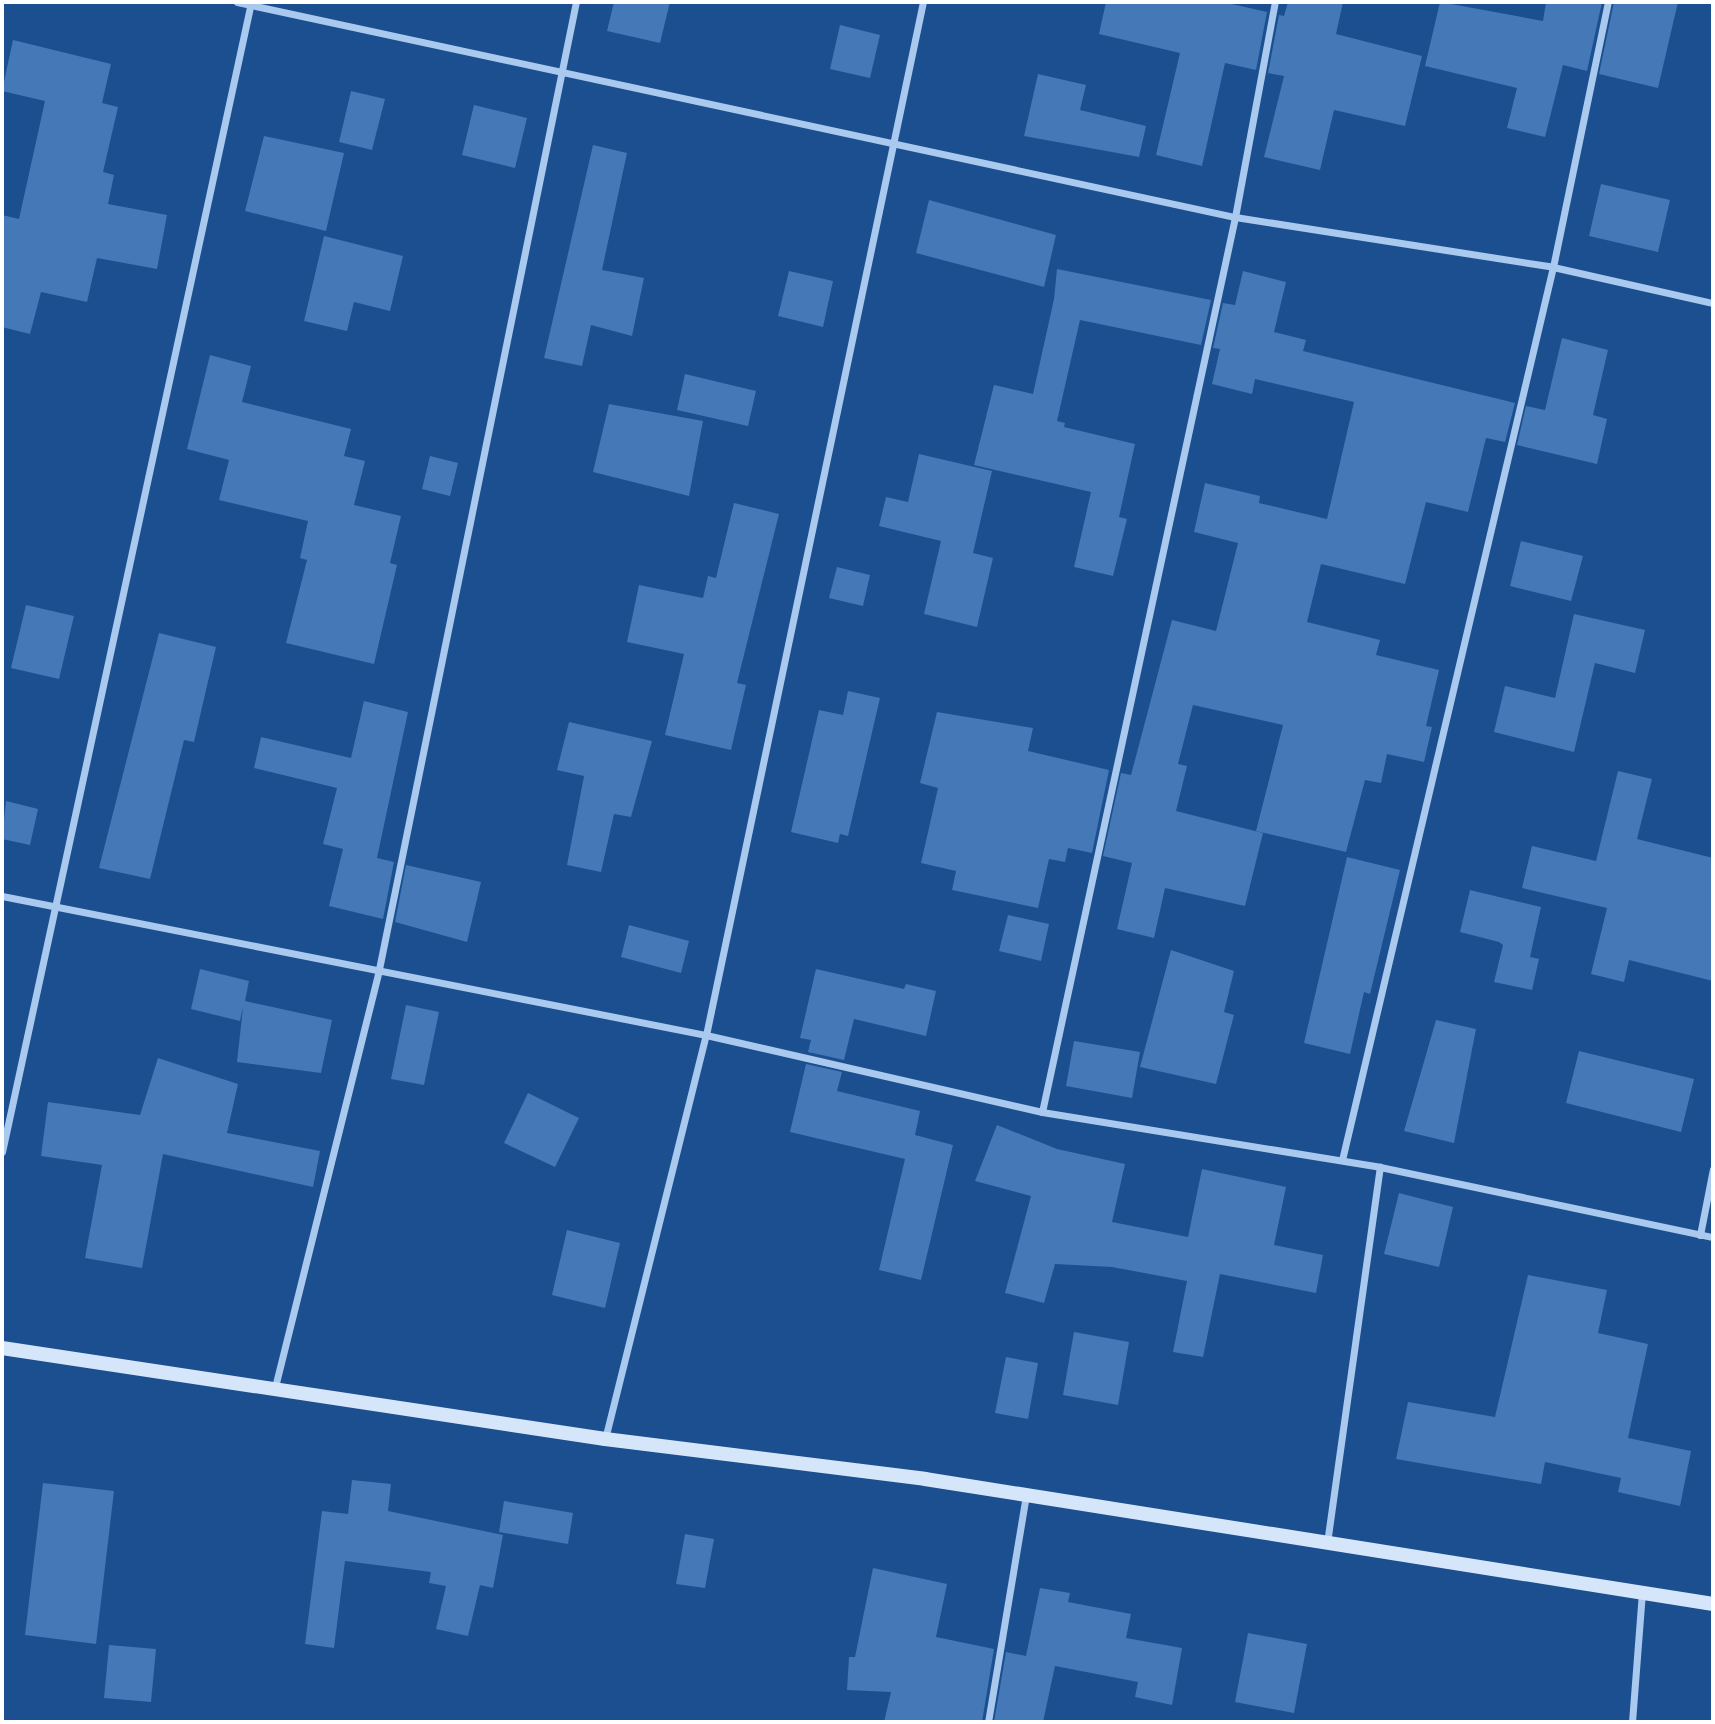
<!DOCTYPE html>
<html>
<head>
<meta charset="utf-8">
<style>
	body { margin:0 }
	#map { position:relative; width:1715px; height:1724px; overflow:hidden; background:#1b4f8f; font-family:"Open Sans",sans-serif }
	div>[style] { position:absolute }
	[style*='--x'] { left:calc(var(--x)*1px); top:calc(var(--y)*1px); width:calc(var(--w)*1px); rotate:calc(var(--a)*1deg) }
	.building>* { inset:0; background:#4478b7 }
	.minor>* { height:7px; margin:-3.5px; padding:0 3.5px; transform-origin:3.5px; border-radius:3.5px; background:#a9c9ee }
	.secondary>* { height:14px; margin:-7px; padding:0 7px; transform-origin:7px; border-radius:7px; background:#d6e6fa }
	span { translate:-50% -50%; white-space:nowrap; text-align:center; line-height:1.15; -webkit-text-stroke:5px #1b4f8f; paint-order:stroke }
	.frame { position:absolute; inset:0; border:4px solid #fff; pointer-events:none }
</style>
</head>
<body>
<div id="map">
	<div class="building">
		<div style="clip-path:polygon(614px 2px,670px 2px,660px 43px,607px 31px)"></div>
		<div style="clip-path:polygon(1106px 2px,1223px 2px,1267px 12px,1256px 70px,1225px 63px,1202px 166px,1156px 155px,1180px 53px,1099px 34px)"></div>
		<div style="clip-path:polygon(1288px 2px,1343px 2px,1336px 34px,1422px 56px,1405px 126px,1334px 110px,1320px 170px,1264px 157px,1284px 76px,1268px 73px,1279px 15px,1284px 16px)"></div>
		<div style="clip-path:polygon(1440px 2px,1543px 21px,1546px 2px,1602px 2px,1587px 71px,1563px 65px,1545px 137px,1507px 128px,1517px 88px,1425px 66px)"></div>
		<div style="clip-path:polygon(1614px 2px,1678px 2px,1658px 88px,1599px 74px)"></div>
		<div style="clip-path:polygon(840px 25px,880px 35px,870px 78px,830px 69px)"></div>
		<div style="clip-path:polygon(13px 40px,111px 64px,102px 103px,118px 107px,103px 172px,114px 175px,108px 204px,167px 215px,157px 269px,97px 258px,87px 302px,41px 292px,30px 334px,2px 327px,2px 215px,19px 219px,45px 101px,2px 91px)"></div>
		<div style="clip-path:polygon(1038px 74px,1086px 85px,1080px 110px,1146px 126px,1139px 157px,1024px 136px)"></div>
		<div style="clip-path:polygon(351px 91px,385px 99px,372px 150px,339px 142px)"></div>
		<div style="clip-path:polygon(474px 105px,527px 118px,515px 168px,462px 155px)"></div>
		<div style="clip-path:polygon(264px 136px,344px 153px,326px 231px,245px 211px)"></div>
		<div style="clip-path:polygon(593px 145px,627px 153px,602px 270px,644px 278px,632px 336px,591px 325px,582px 366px,544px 358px)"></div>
		<div style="clip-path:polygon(1601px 184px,1670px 200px,1658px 252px,1589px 236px)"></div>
		<div style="clip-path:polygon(929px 200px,1056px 235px,1044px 287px,916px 253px)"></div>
		<div style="clip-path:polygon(324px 236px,403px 256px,390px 311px,354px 302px,347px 331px,304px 321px)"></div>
		<div style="clip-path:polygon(1057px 269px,1211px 300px,1201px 345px,1080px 320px,1057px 421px,1065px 423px,1064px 427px,1135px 444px,1119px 517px,1127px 519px,1113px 576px,1074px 567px,1091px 492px,974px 465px,994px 385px,1033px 394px,1054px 299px)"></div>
		<div style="clip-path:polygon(789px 271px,833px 281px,823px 327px,778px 316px)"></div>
		<div style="clip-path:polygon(1243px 271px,1286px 282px,1274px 332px,1306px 340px,1303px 351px,1515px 403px,1505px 442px,1486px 438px,1468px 512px,1426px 502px,1405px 584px,1321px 564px,1307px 622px,1380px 640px,1376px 655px,1439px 670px,1426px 726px,1432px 727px,1424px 762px,1387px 754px,1381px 783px,1365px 780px,1346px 852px,1256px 831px,1283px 725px,1193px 705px,1178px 764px,1187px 766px,1176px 811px,1263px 833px,1245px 906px,1165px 888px,1154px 938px,1117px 929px,1132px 863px,1103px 856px,1121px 773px,1131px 775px,1172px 620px,1216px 631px,1238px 543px,1194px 532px,1205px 483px,1260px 496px,1259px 503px,1327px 519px,1354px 402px,1255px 379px,1252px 394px,1212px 384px,1220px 349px,1213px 348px,1223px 303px,1235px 305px)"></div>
		<div style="clip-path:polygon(1562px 338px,1608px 350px,1593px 415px,1607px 419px,1597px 464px,1517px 445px,1526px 406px,1545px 410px)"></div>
		<div style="clip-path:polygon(210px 355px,251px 366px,242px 402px,351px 429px,344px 456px,365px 461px,354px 505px,401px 516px,390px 563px,397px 565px,374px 664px,286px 643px,307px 560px,300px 558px,308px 521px,219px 500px,229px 460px,187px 449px)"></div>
		<div style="clip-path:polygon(685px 374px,756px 391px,748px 426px,677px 410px)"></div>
		<div style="clip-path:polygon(609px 404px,703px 421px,689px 496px,593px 472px)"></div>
		<div style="clip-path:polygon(919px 454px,992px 471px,973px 553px,993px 558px,977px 627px,924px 614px,941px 541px,879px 526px,886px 497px,908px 502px)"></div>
		<div style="clip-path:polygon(430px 456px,458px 463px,450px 496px,422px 489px)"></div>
		<div style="clip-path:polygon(734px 503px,779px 514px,737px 683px,746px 685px,731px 750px,665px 735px,684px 654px,627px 642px,639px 585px,703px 598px,708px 576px,716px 578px)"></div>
		<div style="clip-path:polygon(1521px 541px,1583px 556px,1571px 601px,1510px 586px)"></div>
		<div style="clip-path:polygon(837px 567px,870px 575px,863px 606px,829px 598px)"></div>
		<div style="clip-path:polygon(26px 605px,74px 616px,59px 679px,11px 668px)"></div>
		<div style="clip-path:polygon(1574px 614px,1645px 630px,1635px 673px,1595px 663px,1574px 752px,1494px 732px,1505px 686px,1555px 698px)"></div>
		<div style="clip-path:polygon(159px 633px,216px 647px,194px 742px,184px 740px,150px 879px,99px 868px)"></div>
		<div style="clip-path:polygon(848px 691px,880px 698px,848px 836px,840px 834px,838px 843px,791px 832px,819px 710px,843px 715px)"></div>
		<div style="clip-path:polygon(364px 701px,408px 712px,377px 858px,394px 862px,383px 919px,329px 906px,343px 849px,323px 844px,337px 788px,254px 768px,261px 737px,351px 758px)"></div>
		<div style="clip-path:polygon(937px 712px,1033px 728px,1028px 751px,1109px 770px,1092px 853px,1068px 848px,1065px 862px,1049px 859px,1038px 908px,952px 890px,956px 871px,921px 863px,938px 788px,920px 783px)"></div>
		<div style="clip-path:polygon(569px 722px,652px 741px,631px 817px,614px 814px,601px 872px,567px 865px,584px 776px,557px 770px)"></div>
		<div style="clip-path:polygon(1618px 771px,1652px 779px,1637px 839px,1713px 858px,1713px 981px,1629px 960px,1624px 982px,1591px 974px,1607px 908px,1522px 888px,1532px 846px,1596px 861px)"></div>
		<div style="clip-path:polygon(6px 801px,38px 809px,30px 845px,2px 839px)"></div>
		<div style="clip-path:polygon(1347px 857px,1400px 870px,1370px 994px,1364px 992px,1350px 1054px,1304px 1043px)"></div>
		<div style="clip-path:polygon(406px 865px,481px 882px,467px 942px,395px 922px)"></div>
		<div style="clip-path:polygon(1470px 890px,1541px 907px,1530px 957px,1539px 959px,1532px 990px,1494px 982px,1503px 945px,1499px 942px,1460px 932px)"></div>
		<div style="clip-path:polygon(1008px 915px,1049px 924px,1041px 961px,999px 951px)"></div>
		<div style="clip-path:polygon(629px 925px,689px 941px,681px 973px,621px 957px)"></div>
		<div style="clip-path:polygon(1171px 950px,1234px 971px,1224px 1012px,1234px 1015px,1216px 1084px,1140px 1067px)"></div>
		<div style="clip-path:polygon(200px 969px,249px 981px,245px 1001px,332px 1020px,321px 1073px,237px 1062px,243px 1007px,240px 1021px,191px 1009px)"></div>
		<div style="clip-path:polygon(816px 969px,904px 989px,906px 984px,936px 991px,926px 1036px,854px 1019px,844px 1060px,808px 1052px,811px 1040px,800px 1038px)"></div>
		<div style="clip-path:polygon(406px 1005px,439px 1012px,424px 1085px,391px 1079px)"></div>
		<div style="clip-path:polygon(1436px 1020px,1476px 1029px,1454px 1143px,1404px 1131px)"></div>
		<div style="clip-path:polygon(1074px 1041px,1140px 1052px,1132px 1098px,1066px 1086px)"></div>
		<div style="clip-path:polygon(1579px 1051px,1694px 1079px,1681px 1132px,1566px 1103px)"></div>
		<div style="clip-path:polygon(158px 1058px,238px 1084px,227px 1133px,320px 1151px,313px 1187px,163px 1154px,142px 1268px,85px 1258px,102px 1165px,41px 1156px,48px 1102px,140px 1115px)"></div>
		<div style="clip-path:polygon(806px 1064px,842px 1072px,837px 1091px,920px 1111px,915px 1135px,953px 1145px,921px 1280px,879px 1270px,905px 1159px,790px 1132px)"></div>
		<div style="clip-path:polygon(528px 1093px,579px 1118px,555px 1167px,504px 1143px)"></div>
		<div style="clip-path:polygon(997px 1125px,1057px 1149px,1125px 1164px,1112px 1222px,1188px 1237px,1202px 1169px,1286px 1187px,1274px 1245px,1323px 1255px,1316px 1293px,1220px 1274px,1203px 1357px,1173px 1352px,1187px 1281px,1112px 1267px,1055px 1264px,1044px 1303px,1005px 1293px,1031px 1196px,975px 1181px)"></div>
		<div style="clip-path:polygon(1399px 1193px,1453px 1207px,1439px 1267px,1384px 1254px)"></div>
		<div style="clip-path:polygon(567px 1230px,620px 1243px,605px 1308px,552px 1295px)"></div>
		<div style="clip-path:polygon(1528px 1275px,1607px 1290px,1598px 1333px,1648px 1344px,1628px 1438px,1691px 1451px,1680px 1506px,1618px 1492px,1621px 1478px,1545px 1462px,1541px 1484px,1396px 1459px,1408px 1402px,1495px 1417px)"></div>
		<div style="clip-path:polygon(1074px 1332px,1129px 1342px,1118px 1405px,1063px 1395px)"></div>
		<div style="clip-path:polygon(1006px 1357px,1038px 1363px,1028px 1419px,995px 1413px)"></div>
		<div style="clip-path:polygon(352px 1480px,391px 1484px,388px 1511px,503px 1535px,493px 1588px,480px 1585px,468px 1636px,436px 1629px,446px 1586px,429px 1583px,431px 1572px,345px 1561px,334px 1648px,305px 1644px,322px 1511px,348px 1514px)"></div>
		<div style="clip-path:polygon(43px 1483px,114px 1491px,96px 1644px,25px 1635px)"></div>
		<div style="clip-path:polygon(504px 1501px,573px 1513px,568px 1544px,499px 1532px)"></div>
		<div style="clip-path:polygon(685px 1534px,714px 1539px,705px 1588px,676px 1584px)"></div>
		<div style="clip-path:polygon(873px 1568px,947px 1584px,936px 1637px,994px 1649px,982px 1722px,884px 1722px,891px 1692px,847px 1690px,849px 1657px,855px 1657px)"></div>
		<div style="clip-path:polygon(1040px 1588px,1070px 1593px,1068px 1602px,1131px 1614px,1126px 1638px,1182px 1648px,1172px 1705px,1135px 1697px,1138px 1682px,1055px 1666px,1043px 1722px,994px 1722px,1006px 1652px,1026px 1656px)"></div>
		<div style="clip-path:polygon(1248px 1633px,1307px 1644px,1294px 1713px,1235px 1702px)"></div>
		<div style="clip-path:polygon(109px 1645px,156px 1649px,151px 1702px,104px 1698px)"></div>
	</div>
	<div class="minor">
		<div style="--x:237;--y:2;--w:1021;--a:12.16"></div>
		<div style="--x:1235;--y:217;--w:322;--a:8.9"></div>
		<div style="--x:1553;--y:267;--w:164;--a:12.7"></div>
		<div style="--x:2;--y:896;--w:718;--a:11.17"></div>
		<div style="--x:706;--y:1035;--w:345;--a:12.9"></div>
		<div style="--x:1042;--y:1112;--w:342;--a:9.2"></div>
		<div style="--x:1380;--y:1167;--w:340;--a:11.9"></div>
		<div style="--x:1042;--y:1112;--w:916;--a:-77.83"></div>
		<div style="--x:1235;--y:217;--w:219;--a:-79.5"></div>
		<div style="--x:2;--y:1152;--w:1177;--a:-77.78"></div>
		<div style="--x:1342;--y:1160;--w:918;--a:-76.71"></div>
		<div style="--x:1553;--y:267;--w:271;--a:-78.3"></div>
		<div style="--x:1700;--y:1235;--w:67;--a:-78.9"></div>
		<div style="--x:275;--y:1387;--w:431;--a:-76"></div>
		<div style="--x:379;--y:969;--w:987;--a:-78.49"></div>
		<div style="--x:605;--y:1439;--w:416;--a:-76"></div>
		<div style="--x:706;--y:1035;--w:1056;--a:-78.14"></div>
		<div style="--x:1327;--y:1543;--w:380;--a:-82"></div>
		<div style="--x:988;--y:1722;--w:230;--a:-80.5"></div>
		<div style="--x:1632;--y:1722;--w:129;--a:-85.6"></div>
	</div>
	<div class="secondary">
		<div style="--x:2;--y:1348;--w:610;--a:8.58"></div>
		<div style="--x:605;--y:1439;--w:322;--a:7.1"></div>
		<div style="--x:925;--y:1479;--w:798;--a:9.01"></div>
	</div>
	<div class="frame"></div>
</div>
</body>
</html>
